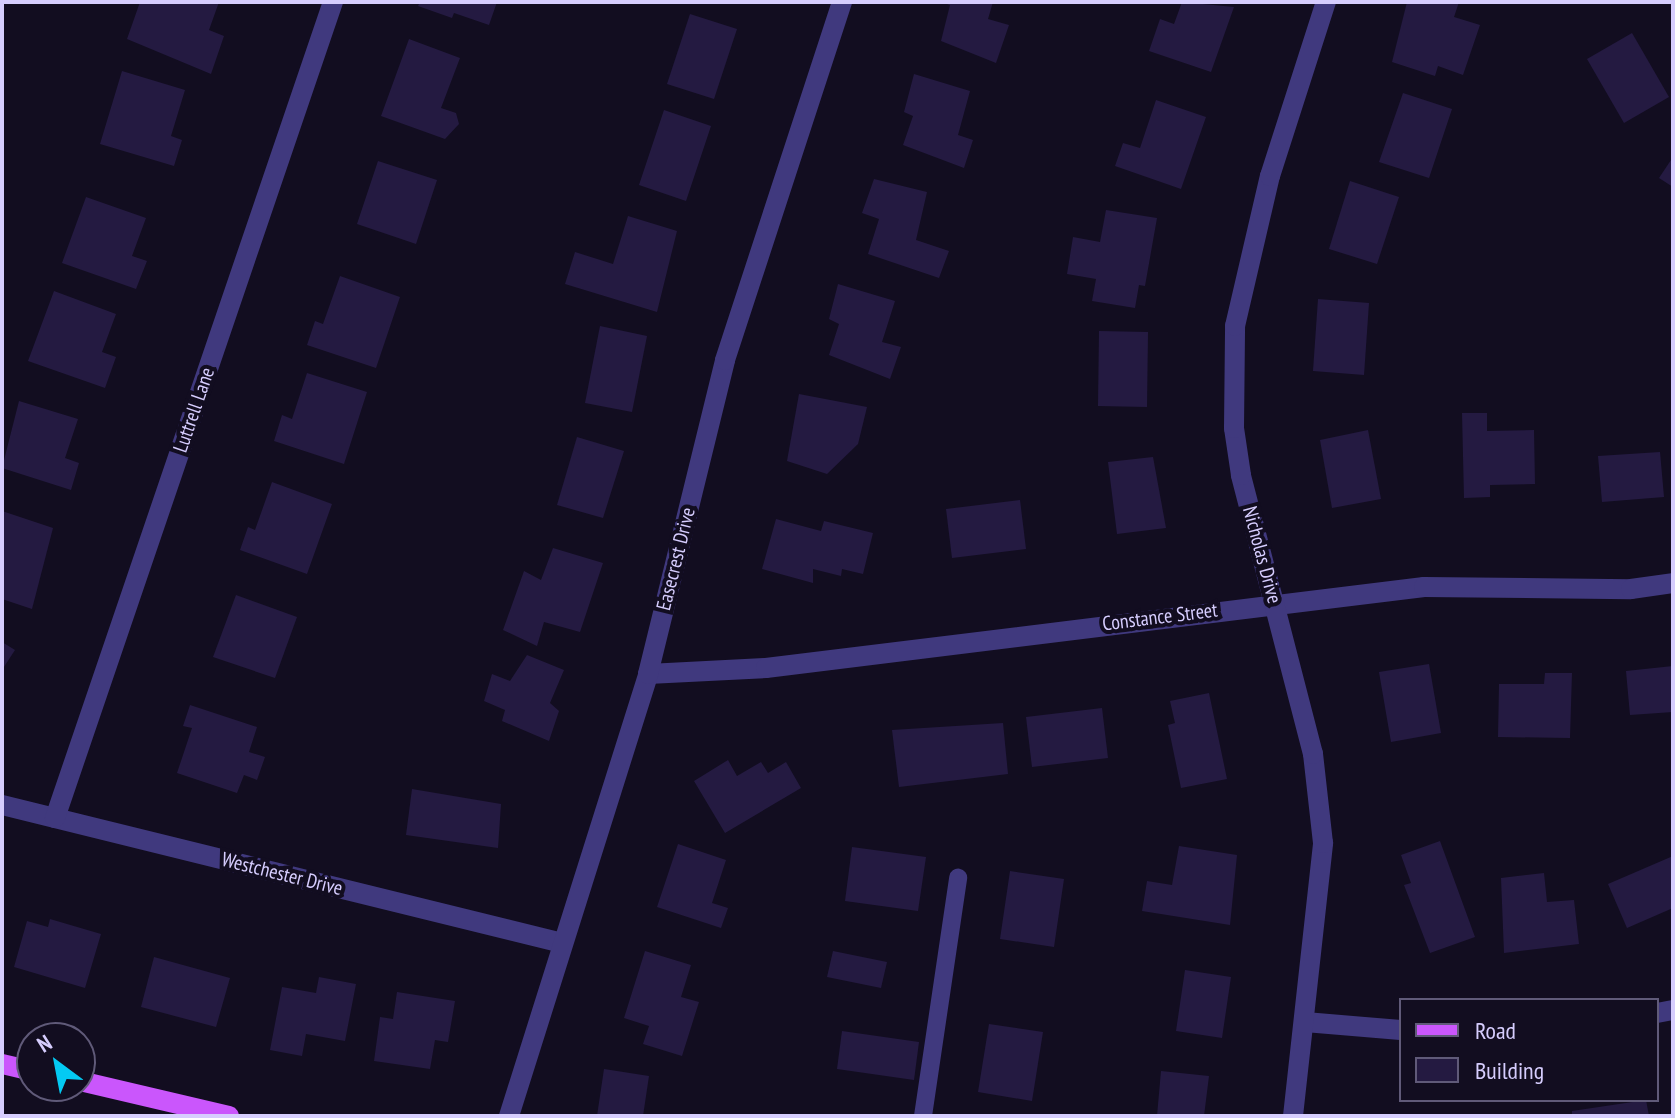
<!DOCTYPE html>
<html>
<head>
<meta charset="utf-8">
<style>
	body { margin:0 }
	#map { position:relative; width:1675px; height:1118px; overflow:hidden; background:#120d20; font-family:"PT Sans Narrow",sans-serif }
	div>[style] { position:absolute }
	[style*='--x'] { left:calc(var(--x)*1px); top:calc(var(--y)*1px); width:calc(var(--w)*1px); rotate:calc(var(--a)*1deg) }
	.building>* { inset:0; background:#241a41 }
	.lane>* { height:18px; margin:-9px; padding:0 9px; transform-origin:9px; border-radius:9px; background:#40397e }
	.street>* { height:20px; margin:-10px; padding:0 10px; transform-origin:10px; border-radius:10px; background:#40397e }
	.primary>* { height:20px; margin:-10px; padding:0 10px; transform-origin:10px; border-radius:10px; background:#ca56fc }
	span { translate:-50% -50%; white-space:nowrap; text-align:center; line-height:1.15; -webkit-text-stroke:8px #120d20; paint-order:stroke }
	.street-label { font-size:20px; color:#d6cdfe }
	.frame { position:absolute; inset:0; border:4px solid #d6cdfe; pointer-events:none }
	.legend { position:absolute; left:1399px; top:998px; width:260px; height:104px; box-sizing:border-box; background:#120d20; border:2px solid #605a79; margin:0; padding:10px 14px; list-style:none; font-size:24px; color:#d6cdfe }
	.legend li { display:flex; align-items:center; gap:16px; height:40px }
	.legend b { width:40px; border:2px solid #605a79 }
	.north { position:absolute; left:16px; top:1022px; width:80px; height:80px; box-sizing:border-box; background:#120d20; border:2px solid #605a79; border-radius:50%; rotate:328deg; font-size:22px; font-weight:700; line-height:32px; text-align:center; color:#d6cdfe }
	.north::after { content:''; display:block; margin:auto; width:28px; height:36px; background:#04caf3; clip-path:polygon(50% 0,100% 100%,50% 72%,0 100%) }
</style>
</head>
<body>
<div id="map">
	<div class="building">
		<div style="clip-path:polygon(140px 2px,219px 2px,209px 30px,224px 36px,211px 74px,127px 39px)"></div>
		<div style="clip-path:polygon(420px 2px,497px 2px,489px 25px,454px 13px,452px 18px,418px 6px)"></div>
		<div style="clip-path:polygon(941px 2px,993px 2px,988px 19px,1009px 25px,996px 63px,941px 41px,950px 5px)"></div>
		<div style="clip-path:polygon(1182px 2px,1234px 7px,1211px 72px,1149px 51px,1160px 19px,1174px 24px)"></div>
		<div style="clip-path:polygon(1407px 2px,1459px 2px,1454px 17px,1480px 25px,1463px 75px,1438px 66px,1435px 76px,1392px 62px)"></div>
		<div style="clip-path:polygon(690px 14px,737px 29px,714px 99px,667px 84px)"></div>
		<div style="clip-path:polygon(1632px 33px,1669px 97px,1624px 123px,1587px 59px)"></div>
		<div style="clip-path:polygon(409px 39px,460px 58px,441px 108px,456px 113px,459px 124px,445px 139px,381px 116px)"></div>
		<div style="clip-path:polygon(122px 71px,185px 90px,171px 136px,182px 140px,174px 166px,100px 144px)"></div>
		<div style="clip-path:polygon(914px 74px,970px 91px,958px 135px,973px 140px,964px 168px,903px 145px,913px 116px,904px 112px)"></div>
		<div style="clip-path:polygon(1403px 93px,1452px 109px,1429px 178px,1379px 162px)"></div>
		<div style="clip-path:polygon(1156px 100px,1206px 117px,1181px 189px,1115px 166px,1123px 143px,1140px 148px)"></div>
		<div style="clip-path:polygon(664px 110px,711px 126px,686px 201px,639px 185px)"></div>
		<div style="clip-path:polygon(1673px 157px,1673px 187px,1659px 178px)"></div>
		<div style="clip-path:polygon(378px 161px,437px 180px,416px 244px,357px 224px)"></div>
		<div style="clip-path:polygon(874px 179px,927px 192px,916px 240px,949px 251px,939px 278px,868px 254px,879px 219px,862px 213px)"></div>
		<div style="clip-path:polygon(1350px 181px,1399px 197px,1377px 264px,1329px 249px)"></div>
		<div style="clip-path:polygon(86px 197px,146px 218px,132px 256px,147px 261px,136px 289px,62px 263px)"></div>
		<div style="clip-path:polygon(1106px 210px,1157px 218px,1145px 286px,1139px 285px,1135px 308px,1092px 301px,1096px 279px,1067px 274px,1073px 237px,1100px 242px)"></div>
		<div style="clip-path:polygon(628px 216px,677px 231px,657px 312px,565px 284px,575px 252px,613px 264px)"></div>
		<div style="clip-path:polygon(340px 276px,400px 297px,376px 368px,307px 345px,315px 321px,323px 324px)"></div>
		<div style="clip-path:polygon(838px 284px,895px 301px,882px 342px,901px 347px,890px 379px,829px 355px,839px 324px,829px 319px)"></div>
		<div style="clip-path:polygon(54px 291px,116px 314px,102px 352px,116px 357px,105px 388px,28px 361px)"></div>
		<div style="clip-path:polygon(1318px 299px,1369px 303px,1364px 375px,1313px 371px)"></div>
		<div style="clip-path:polygon(600px 326px,647px 336px,632px 412px,585px 403px)"></div>
		<div style="clip-path:polygon(1099px 331px,1148px 332px,1147px 407px,1098px 406px)"></div>
		<div style="clip-path:polygon(307px 373px,367px 392px,344px 464px,274px 441px,282px 415px,292px 419px)"></div>
		<div style="clip-path:polygon(799px 394px,867px 407px,858px 444px,827px 474px,787px 461px)"></div>
		<div style="clip-path:polygon(19px 401px,78px 419px,65px 458px,79px 463px,71px 490px,2px 468px)"></div>
		<div style="clip-path:polygon(1462px 413px,1487px 413px,1487px 431px,1534px 430px,1535px 484px,1490px 485px,1490px 497px,1464px 498px)"></div>
		<div style="clip-path:polygon(1368px 430px,1381px 499px,1332px 508px,1320px 440px)"></div>
		<div style="clip-path:polygon(577px 437px,624px 451px,603px 518px,557px 505px)"></div>
		<div style="clip-path:polygon(1660px 452px,1664px 497px,1602px 502px,1598px 456px)"></div>
		<div style="clip-path:polygon(1153px 457px,1166px 528px,1117px 534px,1108px 462px)"></div>
		<div style="clip-path:polygon(272px 482px,332px 504px,307px 574px,240px 550px,248px 527px,255px 530px)"></div>
		<div style="clip-path:polygon(1020px 500px,1026px 549px,952px 558px,946px 509px)"></div>
		<div style="clip-path:polygon(2px 511px,53px 528px,32px 609px,2px 599px)"></div>
		<div style="clip-path:polygon(776px 519px,821px 531px,824px 521px,873px 533px,863px 574px,842px 569px,841px 576px,813px 569px,813px 583px,762px 569px)"></div>
		<div style="clip-path:polygon(553px 548px,603px 563px,580px 632px,544px 622px,537px 646px,503px 630px,524px 571px,541px 580px)"></div>
		<div style="clip-path:polygon(236px 595px,297px 617px,275px 678px,213px 657px)"></div>
		<div style="clip-path:polygon(2px 642px,15px 650px,2px 670px)"></div>
		<div style="clip-path:polygon(527px 655px,564px 670px,550px 703px,559px 711px,549px 741px,502px 721px,505px 710px,484px 701px,492px 674px,510px 681px)"></div>
		<div style="clip-path:polygon(1429px 664px,1441px 733px,1391px 742px,1379px 672px)"></div>
		<div style="clip-path:polygon(1673px 666px,1673px 712px,1630px 715px,1626px 671px)"></div>
		<div style="clip-path:polygon(1545px 673px,1572px 673px,1570px 738px,1498px 737px,1499px 684px,1544px 684px)"></div>
		<div style="clip-path:polygon(1209px 693px,1227px 779px,1181px 788px,1168px 725px,1175px 723px,1170px 701px)"></div>
		<div style="clip-path:polygon(190px 705px,257px 727px,249px 752px,265px 757px,257px 780px,244px 775px,237px 793px,177px 773px,192px 728px,183px 726px)"></div>
		<div style="clip-path:polygon(1102px 708px,1108px 758px,1032px 767px,1026px 717px)"></div>
		<div style="clip-path:polygon(1003px 723px,1008px 774px,899px 787px,892px 730px)"></div>
		<div style="clip-path:polygon(728px 760px,737px 776px,761px 762px,768px 773px,786px 762px,801px 788px,725px 833px,694px 781px)"></div>
		<div style="clip-path:polygon(412px 789px,501px 804px,498px 848px,406px 835px)"></div>
		<div style="clip-path:polygon(1440px 841px,1475px 937px,1430px 953px,1404px 885px,1411px 883px,1401px 855px)"></div>
		<div style="clip-path:polygon(678px 844px,726px 860px,712px 903px,728px 908px,721px 928px,657px 907px)"></div>
		<div style="clip-path:polygon(1179px 846px,1237px 855px,1230px 925px,1142px 911px,1147px 881px,1172px 885px)"></div>
		<div style="clip-path:polygon(852px 847px,926px 857px,918px 911px,845px 901px)"></div>
		<div style="clip-path:polygon(1673px 856px,1673px 908px,1627px 928px,1608px 884px)"></div>
		<div style="clip-path:polygon(1010px 871px,1064px 879px,1054px 947px,1000px 939px)"></div>
		<div style="clip-path:polygon(1544px 873px,1547px 902px,1574px 900px,1579px 944px,1504px 953px,1501px 878px)"></div>
		<div style="clip-path:polygon(50px 919px,101px 934px,85px 988px,14px 967px,27px 921px,48px 927px)"></div>
		<div style="clip-path:polygon(645px 951px,691px 965px,681px 997px,699px 1002px,682px 1056px,643px 1044px,649px 1026px,624px 1018px)"></div>
		<div style="clip-path:polygon(833px 951px,887px 962px,881px 988px,827px 977px)"></div>
		<div style="clip-path:polygon(154px 957px,230px 978px,216px 1027px,141px 1007px)"></div>
		<div style="clip-path:polygon(1185px 970px,1231px 977px,1222px 1038px,1176px 1031px)"></div>
		<div style="clip-path:polygon(319px 977px,356px 984px,345px 1041px,306px 1034px,302px 1056px,270px 1050px,282px 987px,316px 993px)"></div>
		<div style="clip-path:polygon(397px 992px,455px 1001px,448px 1042px,435px 1040px,430px 1069px,374px 1061px,380px 1017px,393px 1019px)"></div>
		<div style="clip-path:polygon(989px 1024px,1043px 1032px,1032px 1101px,978px 1092px)"></div>
		<div style="clip-path:polygon(842px 1031px,919px 1042px,914px 1080px,837px 1069px)"></div>
		<div style="clip-path:polygon(604px 1069px,649px 1076px,643px 1116px,597px 1116px)"></div>
		<div style="clip-path:polygon(1161px 1071px,1209px 1076px,1204px 1116px,1157px 1116px)"></div>
		<div style="clip-path:polygon(1646px 1100px,1649px 1116px,1572px 1116px,1572px 1111px)"></div>
	</div>
	<div class="lane">
		<div style="--x:923;--y:1116;--w:241;--a:-81.6"></div>
	</div>
	<div class="street">
		<div style="--x:648;--y:674;--w:118;--a:-2.9"></div>
		<div style="--x:766;--y:668;--w:663;--a:-7.02"></div>
		<div style="--x:1424;--y:587;--w:207;--a:0.6"></div>
		<div style="--x:1631;--y:589;--w:42;--a:-8.1"></div>
		<div style="--x:2;--y:805;--w:577;--a:13.84"></div>
		<div style="--x:55;--y:818;--w:862;--a:-71.19"></div>
		<div style="--x:1657;--y:1013;--w:16;--a:-11"></div>
		<div style="--x:1305;--y:1022;--w:96;--a:4.8"></div>
		<div style="--x:509;--y:1116;--w:463;--a:-72.5"></div>
		<div style="--x:648;--y:674;--w:323;--a:-76.2"></div>
		<div style="--x:725;--y:360;--w:377;--a:-71.9"></div>
		<div style="--x:1293;--y:1116;--w:275;--a:-83.7"></div>
		<div style="--x:1323;--y:843;--w:90;--a:-96.4"></div>
		<div style="--x:1313;--y:754;--w:288;--a:-104.5"></div>
		<div style="--x:1241;--y:475;--w:48;--a:-98.5"></div>
		<div style="--x:1234;--y:428;--w:102;--a:-89.4"></div>
		<div style="--x:1235;--y:326;--w:154;--a:-76.9"></div>
		<div style="--x:1270;--y:176;--w:183;--a:-72.2"></div>
	</div>
	<div class="primary">
		<div style="--x:2;--y:1064;--w:31;--a:13"></div>
		<div style="--x:80;--y:1081;--w:153;--a:13.2"></div>
	</div>
	<div class="street-label">
		<span style="left:194px;top:410px;rotate:-71deg">Luttrell Lane</span>
		<span style="left:1262px;top:555px;rotate:75deg">Nicholas Drive</span>
		<span style="left:676px;top:559px;rotate:-76deg">Easecrest Drive</span>
		<span style="left:1160px;top:617px;rotate:-7deg">Constance Street</span>
		<span style="left:282px;top:874px;rotate:14deg">Westchester Drive</span>
	</div>
	<div class="frame"></div>
	<ul class="legend">
	<li><b style="height:10px;background:#ca56fc"></b>Road</li>
	<li><b style="height:22px;background:#241a41"></b>Building</li>
	</ul>
	<div class="north">N</div>
</div>
</body>
</html>
